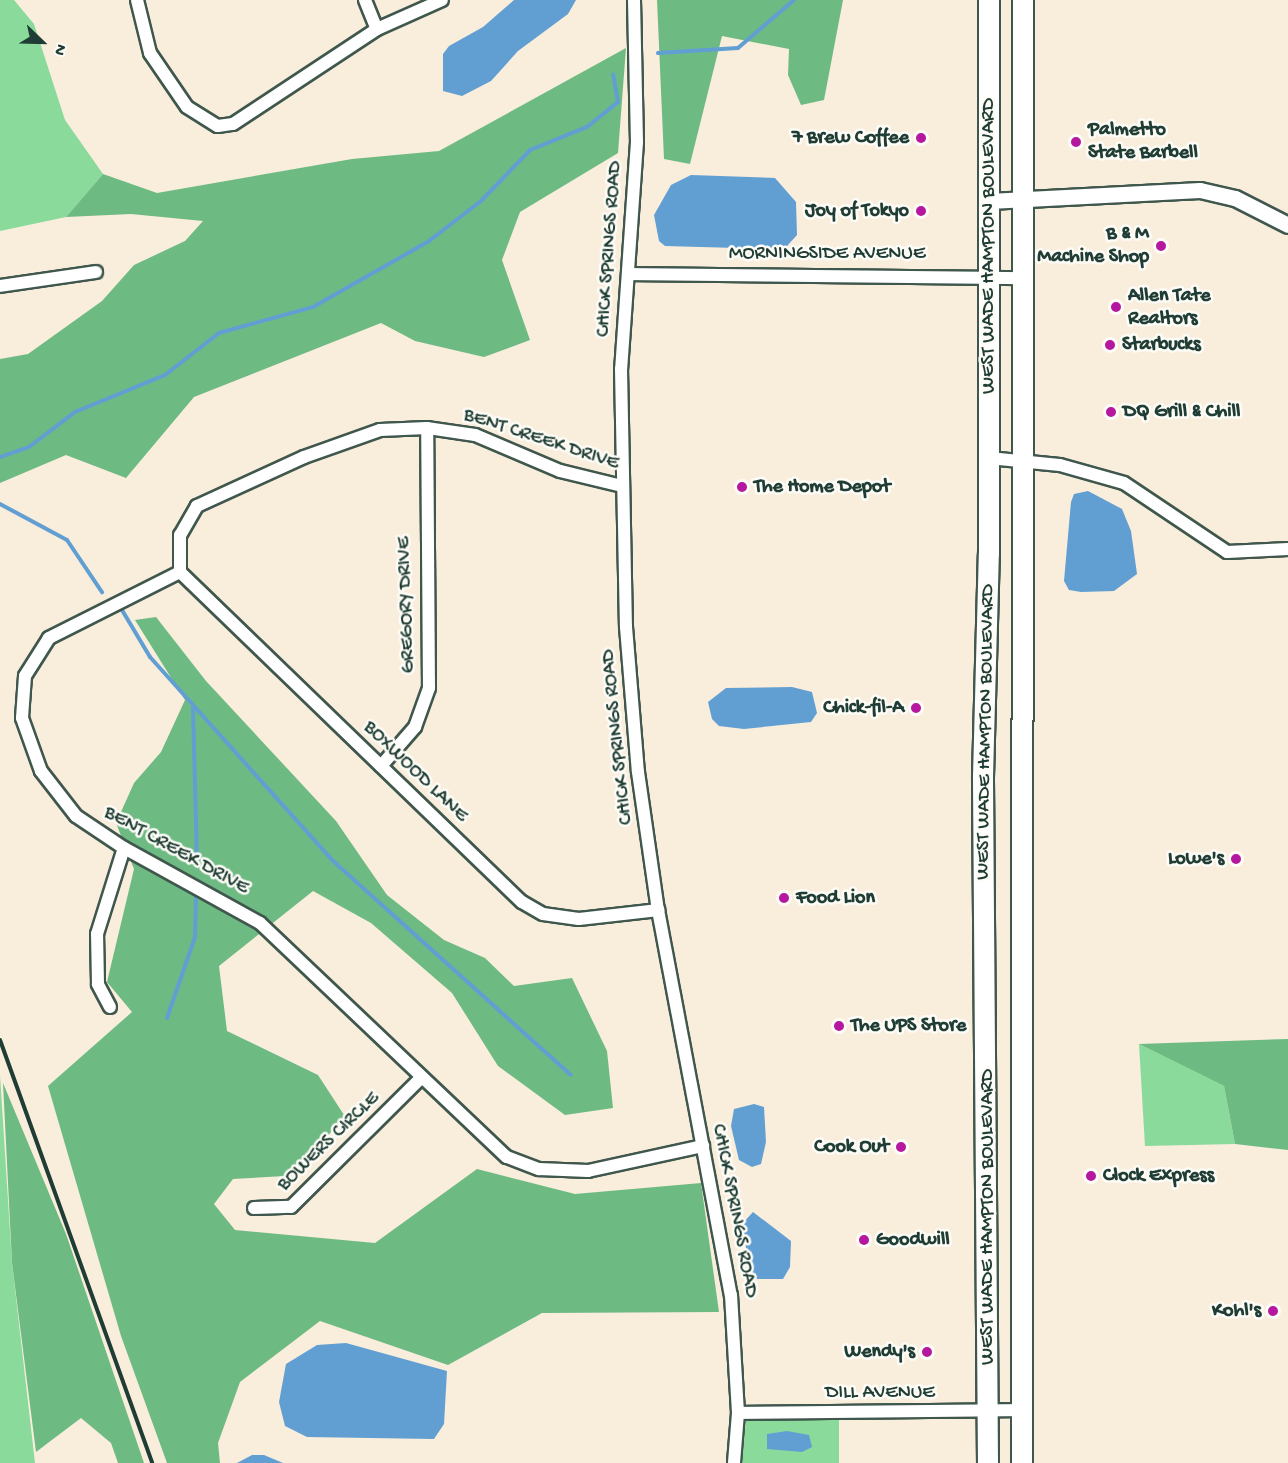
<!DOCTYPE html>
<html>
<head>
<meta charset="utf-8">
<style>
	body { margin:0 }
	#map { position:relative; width:1288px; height:1463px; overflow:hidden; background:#f9eddc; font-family:"Gochi Hand",sans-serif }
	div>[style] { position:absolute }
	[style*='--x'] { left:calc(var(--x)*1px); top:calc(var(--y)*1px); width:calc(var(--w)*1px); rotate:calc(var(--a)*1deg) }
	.green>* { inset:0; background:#89da9b }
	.forest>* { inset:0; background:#6eba83 }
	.water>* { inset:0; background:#619fd3 }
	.stream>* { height:4px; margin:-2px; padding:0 2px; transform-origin:2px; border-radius:2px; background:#619fd3 }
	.roads { filter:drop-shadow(2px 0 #40574d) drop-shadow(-2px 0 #40574d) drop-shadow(0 2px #40574d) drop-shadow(0 -2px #40574d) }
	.minor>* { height:12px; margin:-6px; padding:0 6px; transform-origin:6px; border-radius:6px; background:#fff }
	.tertiary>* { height:15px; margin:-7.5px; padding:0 7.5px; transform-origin:7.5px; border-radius:7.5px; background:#fff }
	.primary>* { height:20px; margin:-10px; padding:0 10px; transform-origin:10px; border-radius:10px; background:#fff }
	.rail>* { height:4px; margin:-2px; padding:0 2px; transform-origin:2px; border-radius:2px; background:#1f3d34 }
	.dots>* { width:16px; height:16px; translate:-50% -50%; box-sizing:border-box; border:3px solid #fdfcf7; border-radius:50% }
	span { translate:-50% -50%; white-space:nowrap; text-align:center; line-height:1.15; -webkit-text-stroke:5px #fdfcf7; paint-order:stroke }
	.poi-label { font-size:20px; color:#1f3d34; font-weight:700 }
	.left { translate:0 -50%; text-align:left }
	.right { translate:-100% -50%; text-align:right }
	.street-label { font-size:20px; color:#1f3d34 }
	.north { position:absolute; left:12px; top:12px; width:60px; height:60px; -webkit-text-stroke:4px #fdfcf7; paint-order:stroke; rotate:113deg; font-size:16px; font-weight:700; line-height:24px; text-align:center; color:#1f3d34 }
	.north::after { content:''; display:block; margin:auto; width:21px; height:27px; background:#1f3d34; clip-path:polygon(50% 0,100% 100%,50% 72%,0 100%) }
</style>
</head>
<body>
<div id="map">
	<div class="green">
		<div style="clip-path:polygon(0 0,14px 0,34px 24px,65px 120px,103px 174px,66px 217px,0 231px)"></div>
		<div style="clip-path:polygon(1139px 1044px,1224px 1086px,1235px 1144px,1145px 1146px)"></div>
		<div style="clip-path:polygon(0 1075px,12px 1263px,35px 1463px,0 1463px)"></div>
		<div style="clip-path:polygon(747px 1408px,839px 1409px,839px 1463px,742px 1463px)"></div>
	</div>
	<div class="forest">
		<div style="clip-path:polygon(657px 0,843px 0,824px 100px,801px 105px,788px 75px,789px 49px,722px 36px,690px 164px,664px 159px)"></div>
		<div style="clip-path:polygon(626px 48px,618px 153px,520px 212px,502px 260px,530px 340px,484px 357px,415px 341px,381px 323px,194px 397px,126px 478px,66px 455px,0 483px,0 359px,28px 354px,102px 301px,134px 265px,185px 241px,203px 221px,131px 214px,66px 217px,103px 174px,157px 193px,352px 159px,439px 151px)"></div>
		<div style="clip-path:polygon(156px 617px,206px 681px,336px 821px,387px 895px,444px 940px,485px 958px,514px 986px,572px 978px,607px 1051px,613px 1108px,565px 1115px,498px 1066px,452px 993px,371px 923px,313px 891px,219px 966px,227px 1031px,318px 1075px,346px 1118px,285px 1176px,233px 1179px,214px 1204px,235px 1230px,375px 1243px,477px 1169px,575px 1194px,701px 1183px,719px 1312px,542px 1313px,448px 1365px,320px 1321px,240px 1382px,218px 1443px,220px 1463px,167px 1463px,121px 1336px,48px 1086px,132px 1012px,107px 982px,134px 869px,116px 823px,134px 783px,161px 752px,185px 700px,135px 620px)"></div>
		<div style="clip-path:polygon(1288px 1039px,1288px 1150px,1235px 1144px,1224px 1086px,1139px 1044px)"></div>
		<div style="clip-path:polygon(3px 1083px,66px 1234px,144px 1463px,118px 1463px,111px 1443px,81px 1418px,36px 1452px,12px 1263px)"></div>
	</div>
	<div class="water">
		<div style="clip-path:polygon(514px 0,576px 0,568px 14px,518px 51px,491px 81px,462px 96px,443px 91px,443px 54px,449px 46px,483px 27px)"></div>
		<div style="clip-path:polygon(691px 175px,775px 178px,796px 202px,797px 235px,787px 246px,772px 249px,665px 246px,659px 241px,654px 215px,671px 185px)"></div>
		<div style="clip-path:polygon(1088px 491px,1122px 509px,1131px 531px,1137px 574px,1114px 591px,1081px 592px,1069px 590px,1064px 581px,1071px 502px,1074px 494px)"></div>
		<div style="clip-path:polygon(792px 687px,812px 692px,817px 713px,811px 722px,744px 729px,719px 726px,712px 719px,708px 702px,726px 688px)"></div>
		<div style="clip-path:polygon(754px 1104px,764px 1107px,766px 1142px,761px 1164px,752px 1167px,739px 1160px,731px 1126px,734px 1109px)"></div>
		<div style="clip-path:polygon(753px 1212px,791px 1241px,790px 1267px,783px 1279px,757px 1279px,750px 1271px,742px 1224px)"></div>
		<div style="clip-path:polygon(346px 1343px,447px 1371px,444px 1424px,434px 1439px,307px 1437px,285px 1426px,279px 1402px,286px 1364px,317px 1345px)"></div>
		<div style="clip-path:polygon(787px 1431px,809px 1435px,812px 1447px,802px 1452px,767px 1449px,767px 1434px)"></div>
		<div style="clip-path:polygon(252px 1455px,264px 1455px,283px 1463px,237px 1463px)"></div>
	</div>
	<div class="stream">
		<div style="--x:658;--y:53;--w:80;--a:-3.6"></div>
		<div style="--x:738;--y:48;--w:74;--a:-40.6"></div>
		<div style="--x:0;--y:457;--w:31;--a:-19"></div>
		<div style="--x:29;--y:447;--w:58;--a:-37.3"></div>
		<div style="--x:75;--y:412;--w:97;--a:-22.3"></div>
		<div style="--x:165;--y:375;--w:68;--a:-37.9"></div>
		<div style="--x:219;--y:333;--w:98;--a:-15.5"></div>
		<div style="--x:313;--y:307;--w:133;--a:-29.6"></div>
		<div style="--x:429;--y:241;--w:66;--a:-37.6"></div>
		<div style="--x:481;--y:201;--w:71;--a:-46.1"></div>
		<div style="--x:530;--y:150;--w:61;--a:-22"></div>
		<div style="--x:587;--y:127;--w:40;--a:-39"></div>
		<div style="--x:618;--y:102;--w:28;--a:-100"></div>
		<div style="--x:0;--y:504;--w:76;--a:28.2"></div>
		<div style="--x:67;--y:540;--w:63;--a:56.1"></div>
		<div style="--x:122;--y:610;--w:55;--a:59.2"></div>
		<div style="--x:150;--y:657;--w:273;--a:48.1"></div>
		<div style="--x:332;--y:860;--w:321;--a:42"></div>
		<div style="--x:193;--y:708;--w:155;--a:88.5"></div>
		<div style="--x:167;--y:1018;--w:86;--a:-70.9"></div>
		<div style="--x:195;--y:937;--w:42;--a:-88.6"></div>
	</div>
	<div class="roads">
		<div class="minor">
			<div style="--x:137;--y:0;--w:55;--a:76.2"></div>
			<div style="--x:150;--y:53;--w:65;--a:55.6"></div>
			<div style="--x:187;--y:107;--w:36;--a:32"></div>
			<div style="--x:218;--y:126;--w:15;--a:-8"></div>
			<div style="--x:233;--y:124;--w:173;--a:-33.4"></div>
			<div style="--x:377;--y:29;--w:71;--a:-24"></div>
			<div style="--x:365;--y:0;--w:31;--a:68"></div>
			<div style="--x:634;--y:0;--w:142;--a:88.8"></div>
			<div style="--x:637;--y:142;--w:228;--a:94"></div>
			<div style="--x:621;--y:369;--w:258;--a:88.9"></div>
			<div style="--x:626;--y:627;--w:145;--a:85.3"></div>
			<div style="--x:638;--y:772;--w:139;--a:81.8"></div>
			<div style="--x:658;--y:910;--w:392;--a:79.3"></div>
			<div style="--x:731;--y:1295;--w:118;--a:86.6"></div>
			<div style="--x:738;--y:1413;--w:50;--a:94.6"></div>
			<div style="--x:630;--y:274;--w:393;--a:0.6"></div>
			<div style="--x:0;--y:286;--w:97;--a:-8.3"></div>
			<div style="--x:989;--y:458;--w:71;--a:5.6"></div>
			<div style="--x:1060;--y:465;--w:66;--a:15.7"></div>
			<div style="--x:1124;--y:483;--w:124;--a:33.8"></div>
			<div style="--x:1227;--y:552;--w:61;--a:-2.8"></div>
			<div style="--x:622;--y:486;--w:64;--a:-166.4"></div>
			<div style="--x:560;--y:471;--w:92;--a:-157"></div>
			<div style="--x:475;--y:435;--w:49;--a:-171.7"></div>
			<div style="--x:427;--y:428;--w:47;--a:177.6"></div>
			<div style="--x:380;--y:430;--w:81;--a:160.4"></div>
			<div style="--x:304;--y:457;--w:118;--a:155.4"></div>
			<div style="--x:197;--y:506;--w:34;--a:120"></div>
			<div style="--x:180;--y:535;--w:37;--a:90"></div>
			<div style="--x:180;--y:572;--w:147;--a:153.3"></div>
			<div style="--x:49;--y:638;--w:45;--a:122.3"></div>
			<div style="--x:25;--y:676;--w:42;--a:94.1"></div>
			<div style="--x:22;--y:718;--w:56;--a:70.3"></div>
			<div style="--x:41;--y:771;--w:57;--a:52.1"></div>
			<div style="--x:76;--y:816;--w:58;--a:33.7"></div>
			<div style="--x:124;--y:848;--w:155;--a:28.9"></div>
			<div style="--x:260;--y:923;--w:340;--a:43.5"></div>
			<div style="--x:507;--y:1157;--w:34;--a:21"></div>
			<div style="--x:539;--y:1169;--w:49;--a:2.3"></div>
			<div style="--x:588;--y:1171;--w:118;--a:-12.3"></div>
			<div style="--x:180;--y:572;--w:475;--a:44"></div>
			<div style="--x:522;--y:902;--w:24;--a:30"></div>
			<div style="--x:543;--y:914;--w:36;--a:8"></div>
			<div style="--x:579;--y:919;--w:80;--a:-6.5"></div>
			<div style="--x:381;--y:766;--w:52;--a:-48.9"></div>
			<div style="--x:415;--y:727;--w:41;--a:-70.3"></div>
			<div style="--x:429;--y:688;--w:260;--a:-90.4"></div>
			<div style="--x:110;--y:1007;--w:26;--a:-118"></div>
			<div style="--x:98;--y:984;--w:50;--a:-91.1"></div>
			<div style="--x:97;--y:934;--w:90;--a:-72.6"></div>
			<div style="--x:254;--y:1208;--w:37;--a:-2"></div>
			<div style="--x:291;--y:1207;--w:182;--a:-44.8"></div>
			<div style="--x:738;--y:1413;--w:284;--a:-0.6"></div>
		</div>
		<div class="tertiary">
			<div style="--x:989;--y:201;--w:211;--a:-3"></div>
			<div style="--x:1200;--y:190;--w:36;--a:13"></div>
			<div style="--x:1235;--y:198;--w:59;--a:27"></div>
		</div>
		<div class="primary">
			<div style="--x:988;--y:1463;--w:686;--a:-90.42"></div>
			<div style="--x:983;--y:777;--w:223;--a:-88.5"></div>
			<div style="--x:989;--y:554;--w:554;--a:-90"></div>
			<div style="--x:1022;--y:1463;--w:1463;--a:-89.96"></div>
		</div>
	</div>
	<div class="rail">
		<div style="--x:0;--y:1040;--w:449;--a:70.2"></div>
	</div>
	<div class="dots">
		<div style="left:921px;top:138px;background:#b5179e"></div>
		<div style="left:1076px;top:142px;background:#b5179e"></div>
		<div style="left:921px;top:211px;background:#b5179e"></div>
		<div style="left:1161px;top:246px;background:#b5179e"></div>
		<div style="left:1116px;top:307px;background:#b5179e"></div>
		<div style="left:1110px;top:345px;background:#b5179e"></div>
		<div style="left:1111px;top:412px;background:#b5179e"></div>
		<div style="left:742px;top:487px;background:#b5179e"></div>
		<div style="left:916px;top:708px;background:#b5179e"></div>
		<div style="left:1236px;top:859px;background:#b5179e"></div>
		<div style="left:784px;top:898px;background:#b5179e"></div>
		<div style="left:839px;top:1026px;background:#b5179e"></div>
		<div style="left:901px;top:1147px;background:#b5179e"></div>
		<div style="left:1091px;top:1176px;background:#b5179e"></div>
		<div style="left:864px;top:1240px;background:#b5179e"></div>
		<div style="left:1273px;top:1311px;background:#b5179e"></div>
		<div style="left:927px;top:1352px;background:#b5179e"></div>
	</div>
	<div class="poi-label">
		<span class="left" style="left:1088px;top:142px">Palmetto<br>State Barbell</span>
		<span class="right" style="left:909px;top:138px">7 Brew Coffee</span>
		<span class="right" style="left:909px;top:211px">Joy of Tokyo</span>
		<span class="right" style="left:1149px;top:246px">B &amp; M<br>Machine Shop</span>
		<span class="left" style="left:1128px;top:308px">Allen Tate<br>Realtors</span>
		<span class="left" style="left:1122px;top:345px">Starbucks</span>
		<span class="left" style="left:1123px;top:412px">DQ Grill &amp; Chill</span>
		<span class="left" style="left:754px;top:487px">The Home Depot</span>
		<span class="right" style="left:904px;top:708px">Chick-fil-A</span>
		<span class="right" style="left:1224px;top:859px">Lowe's</span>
		<span class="left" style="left:796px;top:898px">Food Lion</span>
		<span class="left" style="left:851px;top:1026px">The UPS Store</span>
		<span class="right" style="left:889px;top:1147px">Cook Out</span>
		<span class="left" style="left:1103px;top:1176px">Clock Express</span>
		<span class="left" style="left:876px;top:1240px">Goodwill</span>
		<span class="right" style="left:1261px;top:1311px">Kohl's</span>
		<span class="right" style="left:915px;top:1352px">Wendy's</span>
	</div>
	<div class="street-label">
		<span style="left:989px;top:246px;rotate:-90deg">WEST WADE HAMPTON BOULEVARD</span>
		<span style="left:610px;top:249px;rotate:-86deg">CHICK SPRINGS ROAD</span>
		<span style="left:827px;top:254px">MORNINGSIDE AVENUE</span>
		<span style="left:541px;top:440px;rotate:18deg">BENT CREEK DRIVE</span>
		<span style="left:407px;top:605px;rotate:-92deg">GREGORY DRIVE</span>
		<span style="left:986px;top:732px;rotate:-89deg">WEST WADE HAMPTON BOULEVARD</span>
		<span style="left:618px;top:737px;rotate:-96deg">CHICK SPRINGS ROAD</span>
		<span style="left:415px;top:772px;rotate:44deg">BOXWOOD LANE</span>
		<span style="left:176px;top:851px;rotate:29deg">BENT CREEK DRIVE</span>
		<span style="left:329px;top:1142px;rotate:-44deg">BOWERS CIRCLE</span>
		<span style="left:734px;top:1211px;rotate:79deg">CHICK SPRINGS ROAD</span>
		<span style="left:988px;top:1217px;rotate:-90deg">WEST WADE HAMPTON BOULEVARD</span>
		<span style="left:880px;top:1393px">DILL AVENUE</span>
	</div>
	<div class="north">N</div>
</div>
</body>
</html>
